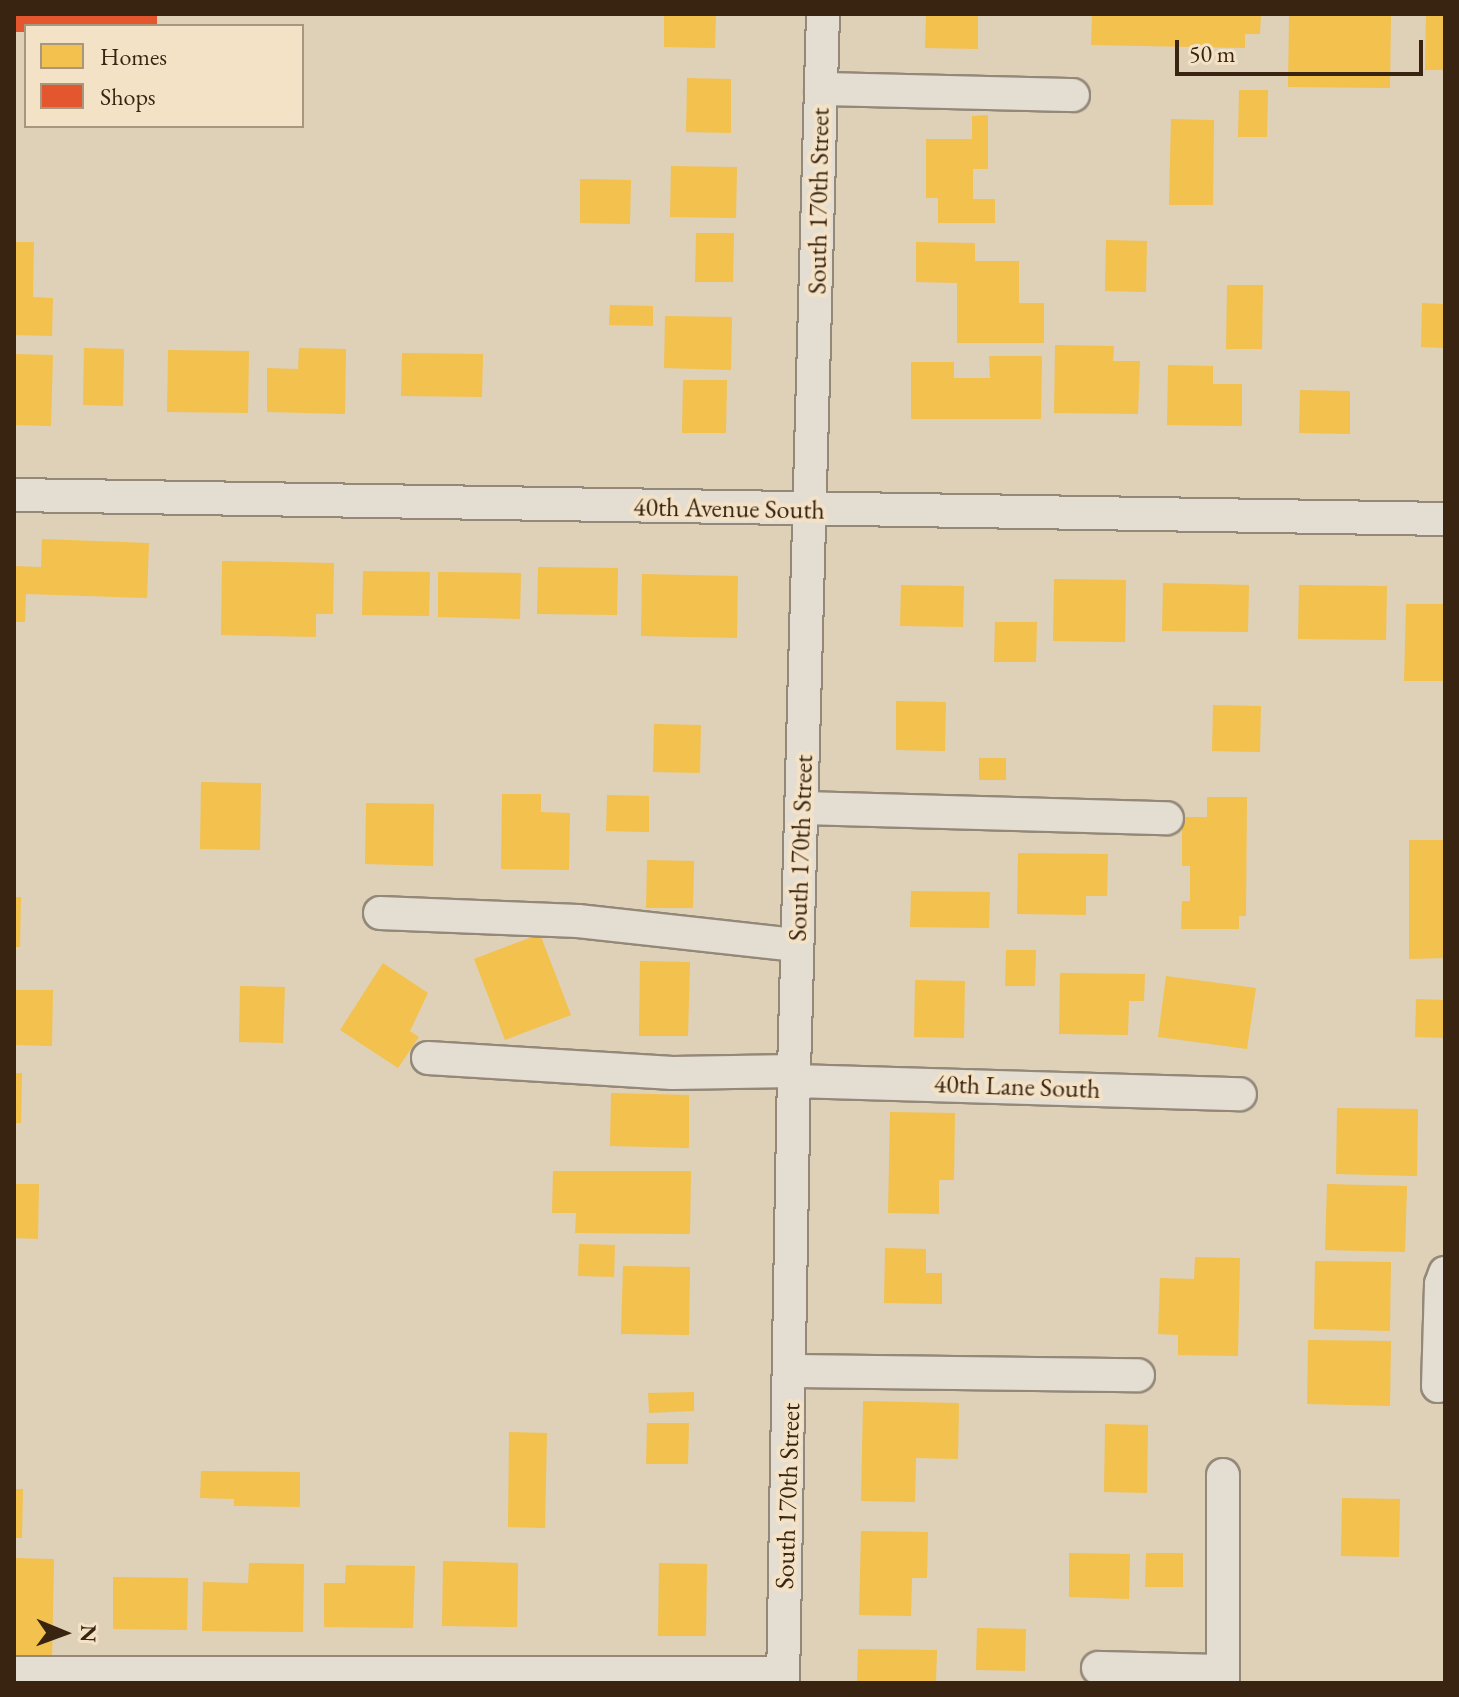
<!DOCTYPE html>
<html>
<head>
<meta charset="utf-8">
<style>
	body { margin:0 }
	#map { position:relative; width:1459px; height:1697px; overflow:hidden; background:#dfd0b8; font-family:"EB Garamond",serif }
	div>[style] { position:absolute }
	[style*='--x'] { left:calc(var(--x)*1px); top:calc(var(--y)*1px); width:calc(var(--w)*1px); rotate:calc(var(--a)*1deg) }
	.homes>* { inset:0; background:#f2c14e }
	.shops>* { inset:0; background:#e4572e }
	.roads { filter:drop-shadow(2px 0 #948979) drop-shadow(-2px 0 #948979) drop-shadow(0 2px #948979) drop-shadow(0 -2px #948979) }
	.minor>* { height:32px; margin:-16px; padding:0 16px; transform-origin:16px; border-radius:16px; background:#e4ddd2 }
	span { translate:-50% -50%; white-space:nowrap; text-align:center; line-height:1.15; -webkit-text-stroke:8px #f4e2c7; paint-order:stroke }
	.street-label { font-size:26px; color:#392411 }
	.frame { position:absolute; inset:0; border:16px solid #392411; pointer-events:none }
	.legend { position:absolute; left:24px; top:24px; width:280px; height:104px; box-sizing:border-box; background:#f4e2c7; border:2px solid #a9967e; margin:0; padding:10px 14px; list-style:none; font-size:24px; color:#392411 }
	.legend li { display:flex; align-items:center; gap:16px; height:40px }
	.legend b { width:40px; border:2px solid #a9967e }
	.north { position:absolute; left:24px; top:1593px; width:80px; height:80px; -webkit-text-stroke:6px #f4e2c7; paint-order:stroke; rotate:91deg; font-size:22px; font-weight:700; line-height:32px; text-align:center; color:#392411 }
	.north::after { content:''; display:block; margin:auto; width:28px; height:36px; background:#392411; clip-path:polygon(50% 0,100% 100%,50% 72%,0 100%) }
	.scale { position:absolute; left:1175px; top:40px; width:248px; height:36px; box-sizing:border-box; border:4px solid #392411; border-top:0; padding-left:10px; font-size:24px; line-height:28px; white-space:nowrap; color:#392411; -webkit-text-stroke:6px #f4e2c7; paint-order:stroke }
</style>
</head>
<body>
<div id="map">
	<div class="homes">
		<div style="clip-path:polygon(664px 14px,716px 14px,715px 48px,664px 47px)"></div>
		<div style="clip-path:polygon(926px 14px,978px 14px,978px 49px,925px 48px)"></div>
		<div style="clip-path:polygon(1092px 14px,1261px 14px,1260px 34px,1245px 34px,1245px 48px,1091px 45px)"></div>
		<div style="clip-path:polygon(1326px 14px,1391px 16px,1390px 88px,1288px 87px,1289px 15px)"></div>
		<div style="clip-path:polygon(1426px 14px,1445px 14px,1445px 70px,1425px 70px)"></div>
		<div style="clip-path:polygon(687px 78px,731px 79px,731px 133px,686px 132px)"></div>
		<div style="clip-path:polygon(1239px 90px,1268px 90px,1267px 137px,1238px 137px)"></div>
		<div style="clip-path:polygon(988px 115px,988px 169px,973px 169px,973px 199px,995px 199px,995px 223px,938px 223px,938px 198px,926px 198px,926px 139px,972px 139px,972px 116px)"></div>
		<div style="clip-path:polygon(1171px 119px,1214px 120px,1213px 205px,1169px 205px)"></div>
		<div style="clip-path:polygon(671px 166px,737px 167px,736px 218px,670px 217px)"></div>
		<div style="clip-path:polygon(580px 179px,631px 180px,630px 224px,580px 223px)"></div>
		<div style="clip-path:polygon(696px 233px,734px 233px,733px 282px,695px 282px)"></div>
		<div style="clip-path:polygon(1106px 240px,1147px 241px,1146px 292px,1105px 291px)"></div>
		<div style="clip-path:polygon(14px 242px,34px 242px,33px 297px,53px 298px,52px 336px,14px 335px)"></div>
		<div style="clip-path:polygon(916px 242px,975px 243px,975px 261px,1019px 261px,1019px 303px,1044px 303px,1044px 343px,957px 343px,957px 283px,916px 282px)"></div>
		<div style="clip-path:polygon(1227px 285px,1263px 285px,1262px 349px,1226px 349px)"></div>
		<div style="clip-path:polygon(1422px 303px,1445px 304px,1445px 348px,1421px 347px)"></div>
		<div style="clip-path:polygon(610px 305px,653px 306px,653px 326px,609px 325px)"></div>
		<div style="clip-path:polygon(665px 316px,732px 317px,731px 370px,664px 368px)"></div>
		<div style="clip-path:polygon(1055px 345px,1114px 346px,1113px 361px,1140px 361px,1138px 414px,1054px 413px)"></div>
		<div style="clip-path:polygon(84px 348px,124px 349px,123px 406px,83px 405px)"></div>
		<div style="clip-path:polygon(299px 348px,346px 349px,345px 414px,267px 412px,267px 368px,298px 369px)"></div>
		<div style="clip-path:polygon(168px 350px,249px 351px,248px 413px,167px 412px)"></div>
		<div style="clip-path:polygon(402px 353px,483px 354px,482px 397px,401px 396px)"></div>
		<div style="clip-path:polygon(14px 354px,53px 355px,51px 426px,14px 425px)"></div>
		<div style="clip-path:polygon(989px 356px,1042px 356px,1041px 419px,911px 419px,911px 362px,954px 362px,954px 378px,990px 378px)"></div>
		<div style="clip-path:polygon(1168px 365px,1213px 366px,1213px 384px,1242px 384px,1242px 426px,1167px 425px)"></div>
		<div style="clip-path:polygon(683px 380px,727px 380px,726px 433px,682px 433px)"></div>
		<div style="clip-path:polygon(1300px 390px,1350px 391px,1350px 434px,1299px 433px)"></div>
		<div style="clip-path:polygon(42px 539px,149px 543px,147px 598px,26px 594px,25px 622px,14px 622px,14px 566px,41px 567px)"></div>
		<div style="clip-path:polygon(222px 561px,334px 563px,333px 614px,316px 614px,316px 637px,221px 635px)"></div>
		<div style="clip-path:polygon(538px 567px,618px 568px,617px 615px,537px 614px)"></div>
		<div style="clip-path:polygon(363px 571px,430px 572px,429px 616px,362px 615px)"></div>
		<div style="clip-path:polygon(438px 572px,521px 573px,520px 619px,438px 617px)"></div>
		<div style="clip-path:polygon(642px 574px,738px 576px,737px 638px,641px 636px)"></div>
		<div style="clip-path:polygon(1054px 579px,1126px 580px,1125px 642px,1053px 641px)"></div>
		<div style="clip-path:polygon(1163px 583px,1249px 585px,1248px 632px,1162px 631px)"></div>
		<div style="clip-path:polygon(901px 585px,964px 586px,963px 627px,900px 626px)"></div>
		<div style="clip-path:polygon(1299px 585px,1387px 586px,1386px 640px,1298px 639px)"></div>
		<div style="clip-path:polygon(1406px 604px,1445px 604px,1445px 681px,1404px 681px)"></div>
		<div style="clip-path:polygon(995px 622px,1037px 622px,1036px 662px,994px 662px)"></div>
		<div style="clip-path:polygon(896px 701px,946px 702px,945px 751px,896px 750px)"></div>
		<div style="clip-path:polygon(1213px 705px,1261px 706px,1260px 752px,1212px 751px)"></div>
		<div style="clip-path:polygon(654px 724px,701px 725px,700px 773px,653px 772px)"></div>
		<div style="clip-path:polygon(979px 758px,1006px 758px,1006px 780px,979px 780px)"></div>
		<div style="clip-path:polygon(201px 782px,261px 783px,260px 850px,200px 849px)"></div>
		<div style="clip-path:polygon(502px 794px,541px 794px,541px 812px,570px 813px,569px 870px,501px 869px)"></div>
		<div style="clip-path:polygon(607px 795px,649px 796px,649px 832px,606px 831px)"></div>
		<div style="clip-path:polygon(1207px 797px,1247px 797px,1246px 916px,1239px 916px,1239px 929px,1181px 929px,1182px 901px,1190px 901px,1190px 866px,1182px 866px,1182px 817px,1207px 817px)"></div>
		<div style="clip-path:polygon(366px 803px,434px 804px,433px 866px,365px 864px)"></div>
		<div style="clip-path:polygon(1409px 840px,1445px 840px,1445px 958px,1409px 959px)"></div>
		<div style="clip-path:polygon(1018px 853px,1108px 854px,1107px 896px,1086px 896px,1086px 915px,1017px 914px)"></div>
		<div style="clip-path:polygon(647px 860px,694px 861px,693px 908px,646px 908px)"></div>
		<div style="clip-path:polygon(911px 891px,990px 892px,989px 928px,910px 927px)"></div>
		<div style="clip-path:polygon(14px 897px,21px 897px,20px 947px,14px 947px)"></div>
		<div style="clip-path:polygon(540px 934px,571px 1015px,505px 1040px,474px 959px)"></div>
		<div style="clip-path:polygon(1006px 950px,1036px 950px,1035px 986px,1005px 986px)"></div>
		<div style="clip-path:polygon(640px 961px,690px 962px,688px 1036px,639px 1036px)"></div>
		<div style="clip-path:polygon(383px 963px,428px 993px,410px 1031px,419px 1037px,398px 1068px,340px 1030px)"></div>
		<div style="clip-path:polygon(1060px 973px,1145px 974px,1144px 1001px,1129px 1001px,1128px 1035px,1059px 1034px)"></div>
		<div style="clip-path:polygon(1166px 976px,1256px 988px,1247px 1049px,1158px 1037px)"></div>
		<div style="clip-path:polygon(915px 980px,965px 981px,964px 1038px,914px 1037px)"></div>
		<div style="clip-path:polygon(240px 986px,285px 987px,283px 1043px,239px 1042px)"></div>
		<div style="clip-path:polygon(14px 990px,53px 990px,52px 1046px,14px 1045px)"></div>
		<div style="clip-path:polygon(1416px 999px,1445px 1000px,1445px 1038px,1415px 1037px)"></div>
		<div style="clip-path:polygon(14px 1073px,22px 1073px,21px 1123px,14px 1123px)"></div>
		<div style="clip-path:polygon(611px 1093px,689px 1095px,689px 1148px,610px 1146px)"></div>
		<div style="clip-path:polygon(1337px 1108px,1418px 1109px,1417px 1176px,1336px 1174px)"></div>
		<div style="clip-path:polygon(890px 1112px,955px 1113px,954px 1180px,939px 1180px,939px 1214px,888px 1213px)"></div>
		<div style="clip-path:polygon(553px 1171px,691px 1171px,690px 1234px,575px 1233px,576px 1213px,552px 1213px)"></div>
		<div style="clip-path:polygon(14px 1184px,39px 1184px,38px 1239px,14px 1238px)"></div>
		<div style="clip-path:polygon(1327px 1184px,1407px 1186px,1405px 1252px,1325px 1250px)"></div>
		<div style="clip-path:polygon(579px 1244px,615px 1245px,614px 1277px,578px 1276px)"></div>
		<div style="clip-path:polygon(885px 1248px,926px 1249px,926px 1273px,942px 1273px,942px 1304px,884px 1303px)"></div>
		<div style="clip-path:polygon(1195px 1257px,1240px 1258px,1238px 1356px,1178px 1355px,1178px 1335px,1158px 1334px,1160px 1278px,1194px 1279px)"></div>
		<div style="clip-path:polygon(1315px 1261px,1391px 1262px,1390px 1331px,1314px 1329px)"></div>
		<div style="clip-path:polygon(623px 1266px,690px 1267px,689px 1335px,621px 1334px)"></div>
		<div style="clip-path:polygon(1308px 1340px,1391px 1341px,1390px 1406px,1307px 1404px)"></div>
		<div style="clip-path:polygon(694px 1392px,694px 1411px,649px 1413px,648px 1393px)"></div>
		<div style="clip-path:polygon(863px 1401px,959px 1403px,958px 1459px,916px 1458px,915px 1502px,861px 1501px)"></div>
		<div style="clip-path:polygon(647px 1423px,689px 1423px,688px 1464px,646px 1464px)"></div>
		<div style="clip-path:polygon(1105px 1424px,1148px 1425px,1147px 1493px,1104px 1492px)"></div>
		<div style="clip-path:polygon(509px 1432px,547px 1433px,545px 1528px,508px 1527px)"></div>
		<div style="clip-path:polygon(201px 1471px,300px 1472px,300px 1507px,234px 1506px,234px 1499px,200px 1498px)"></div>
		<div style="clip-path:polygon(14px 1489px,23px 1489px,22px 1538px,14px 1538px)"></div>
		<div style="clip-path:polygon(1342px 1498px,1400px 1499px,1399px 1557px,1341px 1556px)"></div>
		<div style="clip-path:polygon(861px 1531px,928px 1532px,927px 1578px,912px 1578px,911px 1616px,859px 1615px)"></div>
		<div style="clip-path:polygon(1069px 1553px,1130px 1554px,1129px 1599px,1069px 1597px)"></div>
		<div style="clip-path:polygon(1146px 1553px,1183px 1553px,1183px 1587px,1145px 1587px)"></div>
		<div style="clip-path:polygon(14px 1558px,54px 1559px,52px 1661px,14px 1660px)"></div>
		<div style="clip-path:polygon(443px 1561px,518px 1563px,517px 1627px,442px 1626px)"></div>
		<div style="clip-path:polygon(249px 1563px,304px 1564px,303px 1632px,202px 1631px,203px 1582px,248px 1583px)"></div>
		<div style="clip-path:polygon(659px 1563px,707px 1564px,706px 1636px,658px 1636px)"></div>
		<div style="clip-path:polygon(346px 1565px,415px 1566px,413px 1628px,324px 1627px,324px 1583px,345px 1583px)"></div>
		<div style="clip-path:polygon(113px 1577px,188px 1578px,187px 1630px,113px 1629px)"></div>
		<div style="clip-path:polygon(977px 1628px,1026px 1629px,1025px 1671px,976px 1670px)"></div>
		<div style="clip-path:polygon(858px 1649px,937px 1650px,936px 1683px,857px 1683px)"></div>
	</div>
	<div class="shops">
		<div style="clip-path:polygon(14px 14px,157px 14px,157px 26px,26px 26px,26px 32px,14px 32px)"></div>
	</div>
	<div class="roads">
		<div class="minor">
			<div style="--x:821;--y:89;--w:252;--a:1.4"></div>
			<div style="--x:14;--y:495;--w:1431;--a:0.96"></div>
			<div style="--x:802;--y:808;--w:365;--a:1.6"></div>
			<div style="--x:380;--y:913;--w:198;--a:2.3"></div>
			<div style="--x:578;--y:921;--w:220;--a:6.3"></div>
			<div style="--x:428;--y:1058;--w:245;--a:3.5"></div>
			<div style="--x:673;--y:1073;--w:121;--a:-0.9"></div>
			<div style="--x:794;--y:1081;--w:446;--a:1.7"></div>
			<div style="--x:791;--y:1371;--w:347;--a:0.7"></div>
			<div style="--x:1438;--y:1386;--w:102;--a:-88.3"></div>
			<div style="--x:1441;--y:1284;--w:12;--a:-70"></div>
			<div style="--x:1098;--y:1668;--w:124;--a:1.4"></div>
			<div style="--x:14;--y:1673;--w:769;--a:0"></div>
			<div style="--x:783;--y:1683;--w:612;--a:-88.97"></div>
			<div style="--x:794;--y:1071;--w:1057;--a:-88.43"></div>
			<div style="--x:1223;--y:1683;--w:208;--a:-90"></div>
		</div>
	</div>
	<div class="street-label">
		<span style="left:819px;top:201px;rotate:-89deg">South 170th Street</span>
		<span style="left:729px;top:509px;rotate:1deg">40th Avenue South</span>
		<span style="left:801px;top:848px;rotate:-88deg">South 170th Street</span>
		<span style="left:1017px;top:1087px;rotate:2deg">40th Lane South</span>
		<span style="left:788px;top:1496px;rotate:-88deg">South 170th Street</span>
	</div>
	<div class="frame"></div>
	<ul class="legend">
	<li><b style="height:22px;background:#f2c14e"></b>Homes</li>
	<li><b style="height:22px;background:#e4572e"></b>Shops</li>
	</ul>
	<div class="north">N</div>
	<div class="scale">50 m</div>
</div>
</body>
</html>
